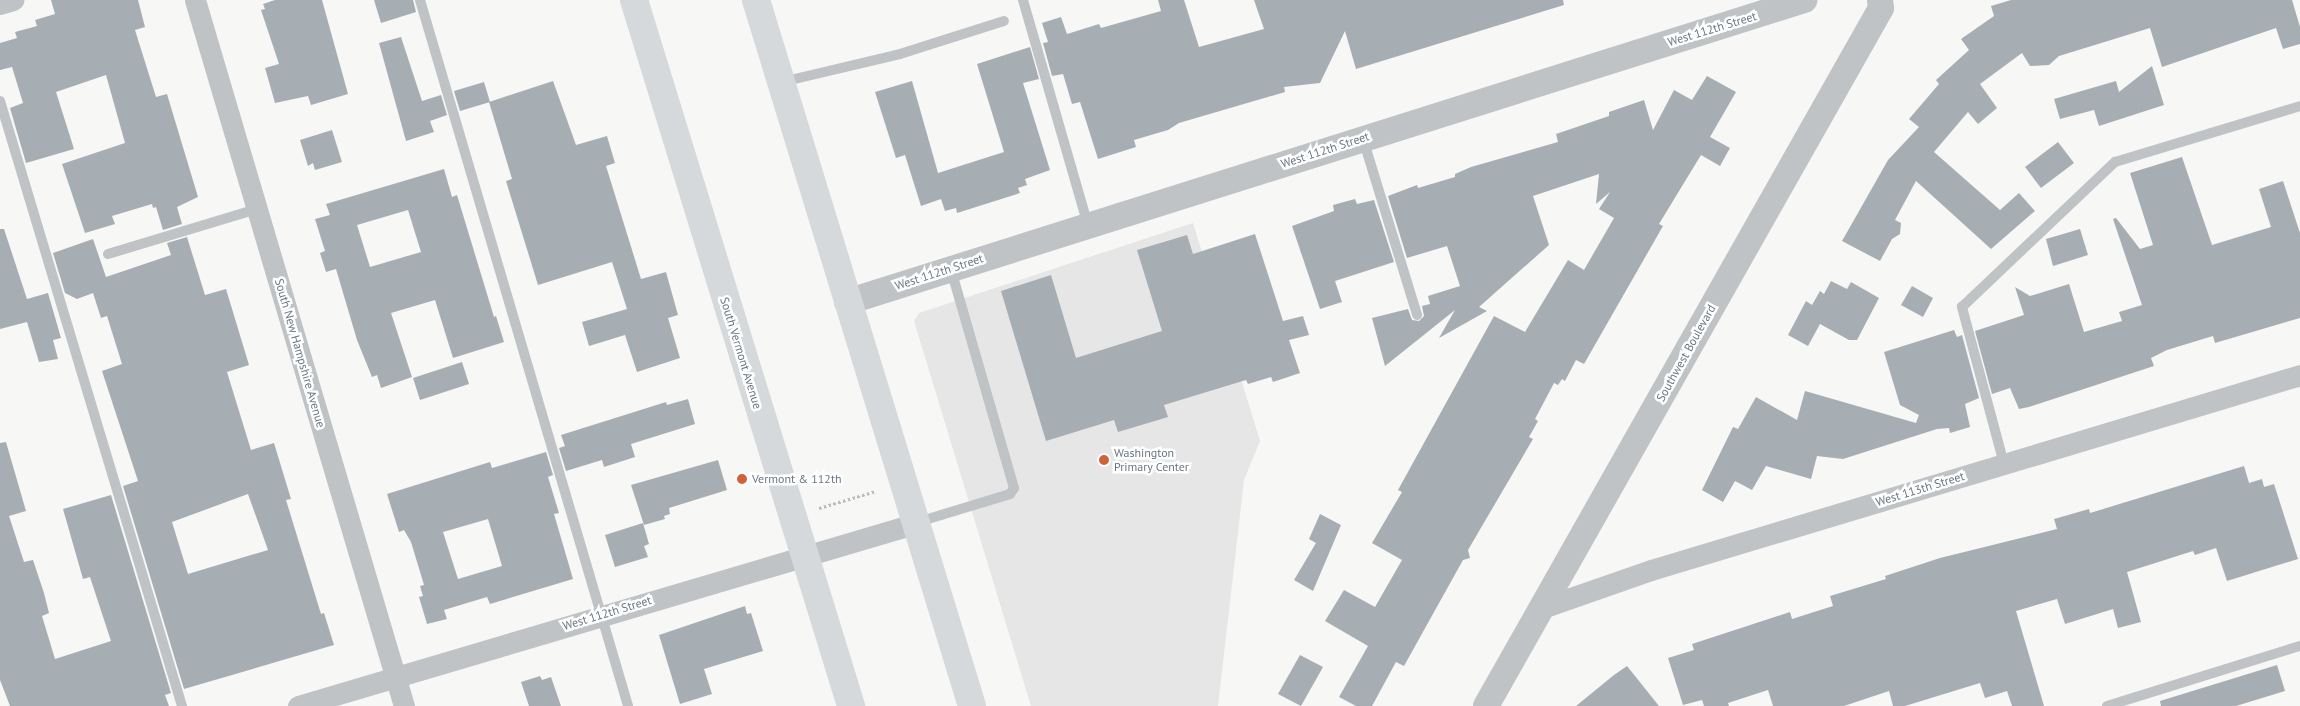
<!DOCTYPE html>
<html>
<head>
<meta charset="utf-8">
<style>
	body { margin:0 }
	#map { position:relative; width:2300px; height:706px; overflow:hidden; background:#f7f7f5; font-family:"PT Sans",sans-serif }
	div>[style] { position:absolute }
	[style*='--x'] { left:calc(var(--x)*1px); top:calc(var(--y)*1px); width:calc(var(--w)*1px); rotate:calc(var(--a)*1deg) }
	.built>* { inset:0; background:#e5e6e5 }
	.building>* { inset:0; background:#a7aeb3 }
	.path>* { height:3px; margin-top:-1.5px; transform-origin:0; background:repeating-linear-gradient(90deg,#b9bcbe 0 2.5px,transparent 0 5px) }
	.service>* { height:10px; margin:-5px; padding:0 5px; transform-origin:5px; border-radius:5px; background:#bfc3c6 }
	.minor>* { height:21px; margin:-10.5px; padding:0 10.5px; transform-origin:10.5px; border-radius:10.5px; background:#bfc3c6 }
	.tertiary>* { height:26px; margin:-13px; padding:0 13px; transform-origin:13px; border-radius:13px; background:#bfc3c6 }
	.primary>* { height:28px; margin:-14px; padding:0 14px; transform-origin:14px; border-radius:14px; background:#d5d9dc }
	.dots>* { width:14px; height:14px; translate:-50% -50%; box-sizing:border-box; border:2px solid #fff; border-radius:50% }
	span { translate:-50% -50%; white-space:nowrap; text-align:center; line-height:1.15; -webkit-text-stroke:5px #fff; paint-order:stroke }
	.street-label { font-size:12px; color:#697783 }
	.poi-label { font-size:12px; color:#697783 }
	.left { translate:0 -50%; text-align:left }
</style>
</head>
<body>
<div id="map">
	<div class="built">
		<div style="clip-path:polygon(1193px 223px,1260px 441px,1244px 480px,1218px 706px,1031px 706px,914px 321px,919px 313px)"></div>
	</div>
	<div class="building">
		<div style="clip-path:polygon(51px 0,138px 0,145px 27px,135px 30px,156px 97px,167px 94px,198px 197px,177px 207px,182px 224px,163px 230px,156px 207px,153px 208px,152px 204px,112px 216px,115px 224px,85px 233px,62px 164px,125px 143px,106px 75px,56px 92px,74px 149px,26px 163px,10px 108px,23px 103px,12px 67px,0 70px,0 43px,17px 38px,15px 32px,37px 26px,35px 20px,55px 14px)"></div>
		<div style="clip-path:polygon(275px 0,322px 0,348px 94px,311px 105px,308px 96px,275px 103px,265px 68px,279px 64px,261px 10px,265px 9px,263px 4px)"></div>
		<div style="clip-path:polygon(374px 0,413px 0,416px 12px,381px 23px)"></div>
		<div style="clip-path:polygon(1158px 0,1184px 0,1199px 47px,1264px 29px,1254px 0,1563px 0,1564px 5px,1356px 69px,1345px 31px,1320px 83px,1284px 87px,1285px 92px,1179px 123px,1168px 130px,1134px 140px,1136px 147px,1098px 159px,1080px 102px,1072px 104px,1063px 74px,1052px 76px,1043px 43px,1048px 42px,1042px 23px,1061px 17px,1067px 34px,1099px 24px,1101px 28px,1161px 11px)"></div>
		<div style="clip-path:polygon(2011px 0,2292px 0,2300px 27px,2300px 44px,2283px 49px,2276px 28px,2162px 67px,2150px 28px,2059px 56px,2049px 65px,2030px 66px,2022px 53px,1980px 84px,1997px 108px,1978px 124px,1968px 112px,1934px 152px,2000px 210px,2019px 193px,2035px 211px,1991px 249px,1916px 181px,1895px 220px,1901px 223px,1900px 234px,1892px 239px,1880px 261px,1842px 241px,1888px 160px,1919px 127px,1909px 119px,1939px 84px,1936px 80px,1969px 50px,1961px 39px,1994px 16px,1991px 6px)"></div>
		<div style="clip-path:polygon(401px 37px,422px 101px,441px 95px,447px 115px,430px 121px,434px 132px,406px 141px,379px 43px)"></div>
		<div style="clip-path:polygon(1030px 47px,1039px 79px,1023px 83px,1050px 170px,1025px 179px,1027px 185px,1018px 188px,1020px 193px,957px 213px,956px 208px,945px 211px,941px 199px,921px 206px,905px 155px,896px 158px,875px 92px,912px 81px,938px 173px,1004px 152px,977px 64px)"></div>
		<div style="clip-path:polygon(2152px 66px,2164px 105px,2099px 126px,2094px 110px,2060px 119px,2054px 99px,2116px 81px,2119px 92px)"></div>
		<div style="clip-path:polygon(1707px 76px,1736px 92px,1710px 137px,1730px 148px,1720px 166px,1701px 155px,1659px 224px,1663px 226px,1584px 364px,1576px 360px,1565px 381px,1562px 379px,1558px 385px,1554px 383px,1535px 419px,1538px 421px,1529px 437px,1533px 439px,1468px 550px,1470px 558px,1463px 560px,1404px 666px,1396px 662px,1372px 706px,1356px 706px,1339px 697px,1368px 646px,1325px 621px,1344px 590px,1375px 607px,1402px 560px,1372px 543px,1402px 492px,1398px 490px,1494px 316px,1525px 332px,1568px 260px,1584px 270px,1614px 218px,1599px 209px,1610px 192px,1596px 204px,1599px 174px,1533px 196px,1549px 245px,1479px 307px,1487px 311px,1439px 338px,1455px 310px,1385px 366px,1372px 318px,1408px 309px,1412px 320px,1419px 321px,1424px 316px,1422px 306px,1430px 304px,1428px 296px,1460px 286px,1447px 246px,1407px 258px,1388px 196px,1417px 185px,1418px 188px,1455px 177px,1455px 174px,1471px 167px,1558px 142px,1556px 134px,1609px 116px,1609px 112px,1644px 100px,1653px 130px,1674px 90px,1692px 100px)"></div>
		<div style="clip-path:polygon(553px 81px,576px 145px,607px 136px,615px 163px,606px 166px,641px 279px,666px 272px,678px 315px,668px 318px,680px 358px,637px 372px,625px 335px,589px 346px,582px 322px,627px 309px,612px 262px,538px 285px,506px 181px,512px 179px,489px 102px)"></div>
		<div style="clip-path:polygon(484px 82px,490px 102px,460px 111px,454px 91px)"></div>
		<div style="clip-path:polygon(332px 130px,342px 162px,315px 170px,313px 163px,308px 166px,300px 140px)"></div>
		<div style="clip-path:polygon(2058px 142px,2074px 163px,2041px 188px,2025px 167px)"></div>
		<div style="clip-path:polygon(2182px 157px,2212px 245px,2271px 227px,2259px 189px,2283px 181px,2300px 233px,2300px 318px,2215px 343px,2213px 336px,2167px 350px,2151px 358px,2154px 366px,2029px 407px,2019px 409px,2010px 388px,1992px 394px,1975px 331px,2024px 315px,2015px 287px,2030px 296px,2069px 284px,2084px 332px,2122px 321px,2119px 312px,2142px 305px,2113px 219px,2116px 218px,2140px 249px,2153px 245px,2130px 173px)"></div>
		<div style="clip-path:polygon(evenodd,444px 169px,452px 197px,457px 195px,494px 317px,496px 316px,504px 342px,453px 358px,435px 300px,391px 313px,412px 377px,381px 388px,377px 375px,372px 377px,357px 340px,336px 269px,326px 272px,320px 253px,325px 251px,315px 219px,330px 215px,326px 204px,444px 169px,408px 210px,421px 252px,370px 267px,357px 225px,408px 210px)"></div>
		<div style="clip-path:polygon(1355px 199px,1357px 204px,1374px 200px,1394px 262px,1335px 281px,1342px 302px,1320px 309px,1292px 226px,1334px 211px,1333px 205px)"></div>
		<div style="clip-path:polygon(0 229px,4px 229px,27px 299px,48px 293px,61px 338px,53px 340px,58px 359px,39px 362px,27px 322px,0 329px)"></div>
		<div style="clip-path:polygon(2080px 229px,2088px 255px,2053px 266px,2046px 239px)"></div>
		<div style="clip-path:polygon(1255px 234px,1283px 321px,1303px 316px,1309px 335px,1289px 340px,1300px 373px,1273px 382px,1271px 377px,1248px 384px,1246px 380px,1164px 405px,1168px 417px,1118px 432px,1114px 420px,1046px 441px,1001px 291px,1051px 275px,1076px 358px,1162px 331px,1137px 250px,1187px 235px,1193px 254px)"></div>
		<div style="clip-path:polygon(evenodd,187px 237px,205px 295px,226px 289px,249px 365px,227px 372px,251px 450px,274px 443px,291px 499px,286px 500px,321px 614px,324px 613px,334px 645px,184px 689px,123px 486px,138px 481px,102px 371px,122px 364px,107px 316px,101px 318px,93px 293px,77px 299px,65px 293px,53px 253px,93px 239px,106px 277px,171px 255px,167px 243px,187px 237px,248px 494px,268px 550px,188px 574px,172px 522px,248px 494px)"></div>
		<div style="clip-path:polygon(1831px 281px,1847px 289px,1851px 282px,1879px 298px,1857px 340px,1849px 340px,1820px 324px,1808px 346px,1788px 335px,1806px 301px,1812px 305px,1820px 291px,1824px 294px)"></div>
		<div style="clip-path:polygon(1912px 286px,1933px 298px,1923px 317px,1901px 305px)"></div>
		<div style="clip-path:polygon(1954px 330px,1957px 337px,1962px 335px,1979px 398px,1965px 404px,1970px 427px,1950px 433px,1949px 428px,1937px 429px,1843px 459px,1817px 456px,1811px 479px,1766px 466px,1752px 490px,1735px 481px,1723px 502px,1702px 490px,1733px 427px,1738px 429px,1756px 397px,1797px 420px,1805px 391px,1916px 423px,1919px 415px,1900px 405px,1884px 352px)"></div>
		<div style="clip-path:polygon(462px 362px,469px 384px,420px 400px,413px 378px)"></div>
		<div style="clip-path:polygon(688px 399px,695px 424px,631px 444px,635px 457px,604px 467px,602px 460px,566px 471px,559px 448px,565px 446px,561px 435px,666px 402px,667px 405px)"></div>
		<div style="clip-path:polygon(6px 442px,26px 511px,9px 516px,24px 562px,33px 560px,44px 593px,49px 613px,42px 616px,55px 659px,111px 641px,90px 577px,83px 579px,63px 509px,111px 495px,171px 693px,165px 695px,169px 706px,10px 706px,0 680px,0 443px)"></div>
		<div style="clip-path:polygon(evenodd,546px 452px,553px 475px,548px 477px,559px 513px,554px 514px,573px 579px,490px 604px,487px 597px,444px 610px,447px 619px,427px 624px,419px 597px,423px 596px,420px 586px,424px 585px,411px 542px,404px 530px,399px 532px,387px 494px,490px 462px,492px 468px,546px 452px,488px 519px,502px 566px,458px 579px,443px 532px,488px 519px)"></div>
		<div style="clip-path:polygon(718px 460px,727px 490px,669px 508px,670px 514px,664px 516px,665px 519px,644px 525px,631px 485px)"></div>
		<div style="clip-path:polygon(2244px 466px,2249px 483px,2262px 479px,2264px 487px,2274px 484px,2298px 559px,2227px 581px,2216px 548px,2195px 555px,2193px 551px,2127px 572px,2141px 622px,2118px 628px,2113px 609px,2065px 624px,2057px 599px,2016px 611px,2044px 706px,2012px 706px,2007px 691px,1985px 698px,1980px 683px,1905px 706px,1893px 706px,1889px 691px,1844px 706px,1773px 706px,1768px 690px,1728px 703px,1729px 706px,1704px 706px,1702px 700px,1683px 705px,1668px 658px,1694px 650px,1692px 644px,1790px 612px,1792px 619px,1833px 606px,1830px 596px,1886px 579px,1885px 576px,1940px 558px,2057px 529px,2054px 519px,2089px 509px,2090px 513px)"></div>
		<div style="clip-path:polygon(1320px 514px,1341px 525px,1313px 591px,1294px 580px,1316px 543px,1309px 539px)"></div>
		<div style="clip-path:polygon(643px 523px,649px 544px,644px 546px,648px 557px,615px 567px,605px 535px)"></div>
		<div style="clip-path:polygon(745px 606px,747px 614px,751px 613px,763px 651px,704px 669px,712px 694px,680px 704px,659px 635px)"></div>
		<div style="clip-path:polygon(1300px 655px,1323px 667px,1301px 706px,1278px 694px)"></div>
		<div style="clip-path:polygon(2277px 665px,2285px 691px,2236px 706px,2161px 706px,2160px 701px)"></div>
		<div style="clip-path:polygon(1627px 666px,1659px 706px,1576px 706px,1614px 675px)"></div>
		<div style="clip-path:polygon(540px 676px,542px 680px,551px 677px,561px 706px,529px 706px,521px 682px)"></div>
	</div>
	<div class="path">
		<div style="--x:819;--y:508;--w:59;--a:-16.6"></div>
	</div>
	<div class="service">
		<div style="--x:420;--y:0;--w:736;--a:73.58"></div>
		<div style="--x:1023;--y:0;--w:234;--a:73.9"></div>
		<div style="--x:782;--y:82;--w:121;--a:-13.3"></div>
		<div style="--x:900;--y:54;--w:109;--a:-17.6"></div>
		<div style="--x:0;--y:101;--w:632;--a:73.26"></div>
		<div style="--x:1363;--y:139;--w:184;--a:72.9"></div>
		<div style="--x:108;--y:254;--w:156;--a:-16.8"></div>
		<div style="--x:2004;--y:464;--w:163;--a:-105"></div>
		<div style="--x:1962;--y:307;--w:211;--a:-43.5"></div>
		<div style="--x:2115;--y:162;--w:193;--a:-16.8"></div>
		<div style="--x:918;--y:522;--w:96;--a:-16.9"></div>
		<div style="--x:1010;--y:494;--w:7;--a:-56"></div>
		<div style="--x:1014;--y:488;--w:227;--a:-106.1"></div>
		<div style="--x:2107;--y:706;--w:202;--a:-17.3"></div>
	</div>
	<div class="minor">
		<div style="--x:195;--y:0;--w:736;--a:73.51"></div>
		<div style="--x:0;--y:4;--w:14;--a:-17"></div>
		<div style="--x:1542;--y:608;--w:115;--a:-19.2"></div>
		<div style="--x:1651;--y:570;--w:678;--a:-16.72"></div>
		<div style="--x:298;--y:706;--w:645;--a:-16.47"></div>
	</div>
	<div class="tertiary">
		<div style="--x:847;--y:302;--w:1004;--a:-17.51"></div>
		<div style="--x:1486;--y:706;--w:802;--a:-60.49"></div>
		<div style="--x:1881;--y:8;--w:8;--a:-97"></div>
	</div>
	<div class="primary">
		<div style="--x:634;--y:0;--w:739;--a:72.91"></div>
		<div style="--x:756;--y:0;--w:738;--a:72.99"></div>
	</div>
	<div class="dots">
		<div style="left:1104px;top:460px;background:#d1613b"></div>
		<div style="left:742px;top:479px;background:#d1613b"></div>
	</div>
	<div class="street-label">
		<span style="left:1712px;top:29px;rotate:-17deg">West 112th Street</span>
		<span style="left:1325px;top:150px;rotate:-18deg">West 112th Street</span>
		<span style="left:939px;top:272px;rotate:-18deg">West 112th Street</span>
		<span style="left:300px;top:353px;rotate:74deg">South New Hampshire Avenue</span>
		<span style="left:741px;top:353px;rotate:73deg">South Vermont Avenue</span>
		<span style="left:1686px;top:353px;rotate:-61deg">Southwest Boulevard</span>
		<span style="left:1920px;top:489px;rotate:-17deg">West 113th Street</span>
		<span style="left:607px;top:613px;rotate:-17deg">West 112th Street</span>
	</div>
	<div class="poi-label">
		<span class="left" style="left:1114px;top:460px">Washington<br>Primary Center</span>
		<span class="left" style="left:752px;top:479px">Vermont &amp; 112th</span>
	</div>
</div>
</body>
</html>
